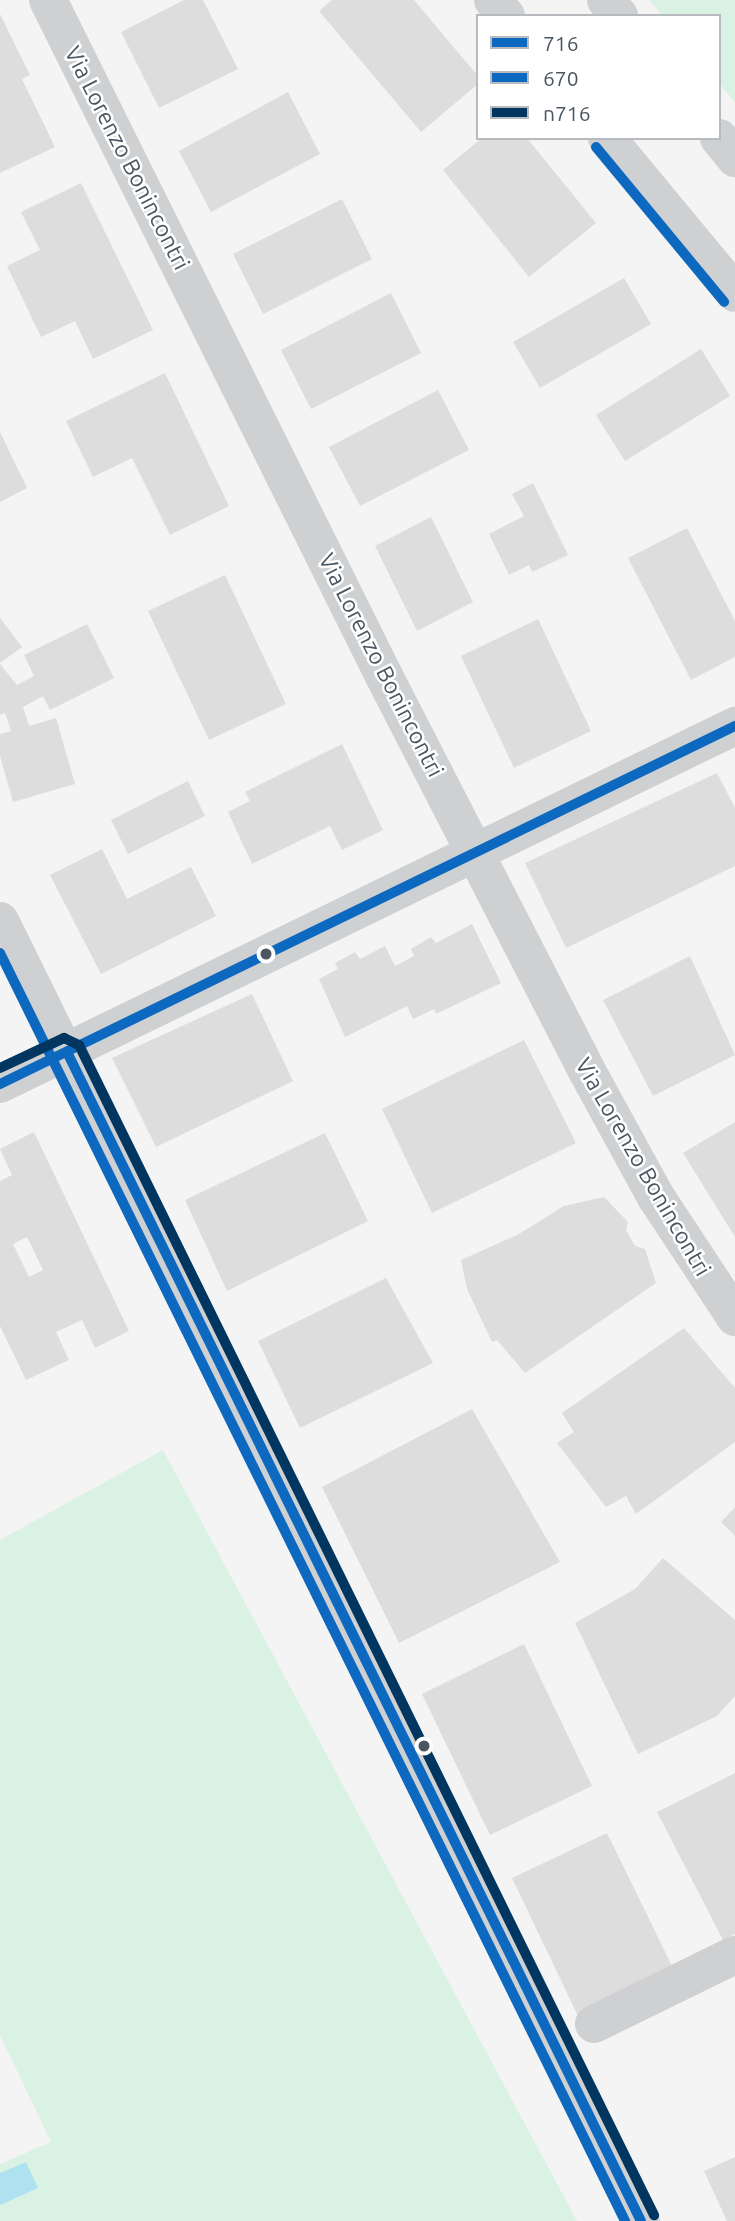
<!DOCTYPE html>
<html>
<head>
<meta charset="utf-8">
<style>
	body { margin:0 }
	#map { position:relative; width:735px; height:2221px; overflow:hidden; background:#f4f4f4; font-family:Ubuntu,sans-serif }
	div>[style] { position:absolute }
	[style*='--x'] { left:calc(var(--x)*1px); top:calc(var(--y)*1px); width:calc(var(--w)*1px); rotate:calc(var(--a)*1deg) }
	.green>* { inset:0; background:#d9f2e3 }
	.water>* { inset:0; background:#aee2f0 }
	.building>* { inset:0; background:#ddddde }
	.minor>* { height:38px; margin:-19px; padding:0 19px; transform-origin:19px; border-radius:19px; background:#ced0d2 }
	.bus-1>* { height:10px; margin:-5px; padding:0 5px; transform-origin:5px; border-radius:5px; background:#0c69bf }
	.bus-2>* { height:10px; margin:-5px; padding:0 5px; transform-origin:5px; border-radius:5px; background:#0c69bf }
	.bus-3>* { height:10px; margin:-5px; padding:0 5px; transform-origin:5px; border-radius:5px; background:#00365f }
	.dots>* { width:19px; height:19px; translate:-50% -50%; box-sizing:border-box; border:4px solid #fff; border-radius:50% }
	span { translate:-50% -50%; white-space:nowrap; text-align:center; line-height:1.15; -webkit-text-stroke:5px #fff; paint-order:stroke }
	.street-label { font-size:23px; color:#4a5661 }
	.legend { position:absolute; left:476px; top:14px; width:245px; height:126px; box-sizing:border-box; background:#fff; border:2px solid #b7bbc0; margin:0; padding:9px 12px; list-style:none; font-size:21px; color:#4a5661 }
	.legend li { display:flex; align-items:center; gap:14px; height:35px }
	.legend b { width:35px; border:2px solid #b7bbc0 }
</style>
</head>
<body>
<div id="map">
	<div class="green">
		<div style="clip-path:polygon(649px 0,735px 0,735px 102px,719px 83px,719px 16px,663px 16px)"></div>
		<div style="clip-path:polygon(163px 1450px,577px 2221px,0 2221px,0 2164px,51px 2142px,0 2035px,0 1540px)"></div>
	</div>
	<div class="water">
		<div style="clip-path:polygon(26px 2162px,38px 2188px,0 2205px,0 2173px)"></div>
	</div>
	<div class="building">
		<div style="clip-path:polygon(184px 0,203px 0,238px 69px,159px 108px,121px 32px)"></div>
		<div style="clip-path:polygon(332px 0,414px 0,478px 76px,478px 84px,421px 132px,319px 11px)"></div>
		<div style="clip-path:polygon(0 14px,30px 75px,22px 79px,55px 147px,0 173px)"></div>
		<div style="clip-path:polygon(288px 92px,320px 154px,211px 212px,179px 151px)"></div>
		<div style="clip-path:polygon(482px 138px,527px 138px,596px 223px,529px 277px,443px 170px)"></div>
		<div style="clip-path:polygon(81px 183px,153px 330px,93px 359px,75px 321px,41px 337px,7px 266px,40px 250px,21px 212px)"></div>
		<div style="clip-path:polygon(342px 199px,372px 259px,263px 314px,233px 254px)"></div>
		<div style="clip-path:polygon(624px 278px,651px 324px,540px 388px,513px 342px)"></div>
		<div style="clip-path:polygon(391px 293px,421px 353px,311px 409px,281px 350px)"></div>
		<div style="clip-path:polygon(701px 349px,730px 396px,625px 461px,596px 415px)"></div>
		<div style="clip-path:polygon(165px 373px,229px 506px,170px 535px,132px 458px,93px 477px,66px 421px)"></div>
		<div style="clip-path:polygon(438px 390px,469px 450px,360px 506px,329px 447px)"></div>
		<div style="clip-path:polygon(0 432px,27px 488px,0 502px)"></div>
		<div style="clip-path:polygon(533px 483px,568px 555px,532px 572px,529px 565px,509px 575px,489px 534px,524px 516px,512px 494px)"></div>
		<div style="clip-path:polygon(431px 517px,473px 602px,417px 631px,375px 546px)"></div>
		<div style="clip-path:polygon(687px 528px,735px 621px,735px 657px,691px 680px,628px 558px)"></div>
		<div style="clip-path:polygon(225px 575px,286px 704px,209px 740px,148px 611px)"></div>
		<div style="clip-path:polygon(0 618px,22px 647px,0 663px)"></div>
		<div style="clip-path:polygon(538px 619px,591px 731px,514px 768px,461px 656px)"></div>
		<div style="clip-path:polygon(87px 624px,114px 678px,50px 710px,43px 696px,23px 707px,29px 726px,56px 718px,75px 784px,13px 802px,0 756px,0 734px,11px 731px,5px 713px,0 715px,0 664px,17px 685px,34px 676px,24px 655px)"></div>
		<div style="clip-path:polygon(342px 744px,383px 830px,342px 850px,330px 826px,252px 864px,228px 812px,250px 801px,245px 792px)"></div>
		<div style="clip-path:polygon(717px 773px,735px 808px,735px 866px,566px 948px,525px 863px)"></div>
		<div style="clip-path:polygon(188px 781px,205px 816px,128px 854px,111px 820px)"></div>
		<div style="clip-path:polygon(102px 849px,127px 899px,191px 867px,216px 916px,101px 974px,50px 875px)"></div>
		<div style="clip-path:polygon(472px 924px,501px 983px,436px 1014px,434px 1009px,413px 1019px,407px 1006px,345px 1037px,319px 979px,338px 969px,335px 963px,355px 952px,360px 959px,385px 946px,395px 966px,414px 956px,411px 949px,431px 937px,436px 943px)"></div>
		<div style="clip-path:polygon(690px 956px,735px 1055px,653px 1096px,603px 1000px)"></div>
		<div style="clip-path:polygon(252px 994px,293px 1081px,156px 1147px,112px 1058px)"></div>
		<div style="clip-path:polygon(524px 1040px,576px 1143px,432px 1213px,382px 1109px)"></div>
		<div style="clip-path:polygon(735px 1122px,735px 1237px,683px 1153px)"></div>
		<div style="clip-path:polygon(evenodd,34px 1132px,129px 1331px,95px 1348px,82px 1320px,56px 1332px,69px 1360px,26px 1380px,0 1326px,0 1181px,12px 1175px,0 1149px,34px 1132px,27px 1237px,43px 1270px,29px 1277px,13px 1244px,27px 1237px)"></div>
		<div style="clip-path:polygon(325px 1133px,368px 1221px,227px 1291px,185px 1200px)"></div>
		<div style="clip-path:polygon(604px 1197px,628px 1222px,626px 1230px,635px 1246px,645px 1249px,656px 1283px,525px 1373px,497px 1340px,492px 1342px,467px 1289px,461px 1260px,519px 1234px,564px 1206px)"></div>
		<div style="clip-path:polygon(386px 1278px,433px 1363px,300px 1428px,258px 1341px)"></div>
		<div style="clip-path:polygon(684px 1328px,735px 1388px,735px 1442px,636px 1514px,626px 1496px,606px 1507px,557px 1443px,574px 1432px,562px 1413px)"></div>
		<div style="clip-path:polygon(472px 1409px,560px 1562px,399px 1643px,322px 1487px)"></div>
		<div style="clip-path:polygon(735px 1507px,735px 1536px,721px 1522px)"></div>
		<div style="clip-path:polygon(663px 1558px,735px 1620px,735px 1696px,717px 1716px,638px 1754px,575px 1623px,635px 1589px)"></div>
		<div style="clip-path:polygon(524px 1644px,592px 1786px,490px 1835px,422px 1694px)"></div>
		<div style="clip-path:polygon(735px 1773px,735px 1934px,723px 1940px,657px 1812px)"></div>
		<div style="clip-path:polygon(607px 1833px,674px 1970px,578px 2016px,512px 1878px)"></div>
		<div style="clip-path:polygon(735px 2157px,735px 2221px,727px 2221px,704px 2171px)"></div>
	</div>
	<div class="minor">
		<div style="--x:48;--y:0;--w:753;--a:63.57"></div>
		<div style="--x:383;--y:674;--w:446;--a:62.8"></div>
		<div style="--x:587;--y:1071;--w:144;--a:61.3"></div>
		<div style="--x:656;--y:1197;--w:144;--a:56.6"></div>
		<div style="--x:493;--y:0;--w:21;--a:51"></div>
		<div style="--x:606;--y:0;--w:21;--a:51"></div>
		<div style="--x:607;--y:138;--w:201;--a:50.4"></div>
		<div style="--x:719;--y:138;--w:26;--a:51"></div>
		<div style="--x:0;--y:921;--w:1449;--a:63.75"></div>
		<div style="--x:0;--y:1084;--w:818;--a:-25.97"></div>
		<div style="--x:594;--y:2024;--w:157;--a:-26.1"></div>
	</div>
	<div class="bus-1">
		<div style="--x:67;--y:1052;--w:1302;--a:63.85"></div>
		<div style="--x:0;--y:1084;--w:818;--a:-25.97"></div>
	</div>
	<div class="bus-2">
		<div style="--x:596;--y:147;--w:201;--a:50.4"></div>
		<div style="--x:0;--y:953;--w:1414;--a:63.76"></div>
	</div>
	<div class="bus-3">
		<div style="--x:0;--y:1068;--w:71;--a:-25.1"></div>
		<div style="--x:64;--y:1038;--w:17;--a:25"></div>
		<div style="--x:79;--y:1045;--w:1304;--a:63.83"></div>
	</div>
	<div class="dots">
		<div style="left:266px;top:954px;background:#4a5661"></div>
		<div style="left:424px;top:1746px;background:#4a5661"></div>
	</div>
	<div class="street-label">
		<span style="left:127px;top:158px;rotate:63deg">Via Lorenzo Bonincontri</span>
		<span style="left:381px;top:665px;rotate:63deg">Via Lorenzo Bonincontri</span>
		<span style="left:643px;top:1167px;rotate:60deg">Via Lorenzo Bonincontri</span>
	</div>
	<ul class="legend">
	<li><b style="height:9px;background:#0c69bf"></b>716</li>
	<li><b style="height:9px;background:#0c69bf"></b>670</li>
	<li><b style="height:9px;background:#00365f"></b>n716</li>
	</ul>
</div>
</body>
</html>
